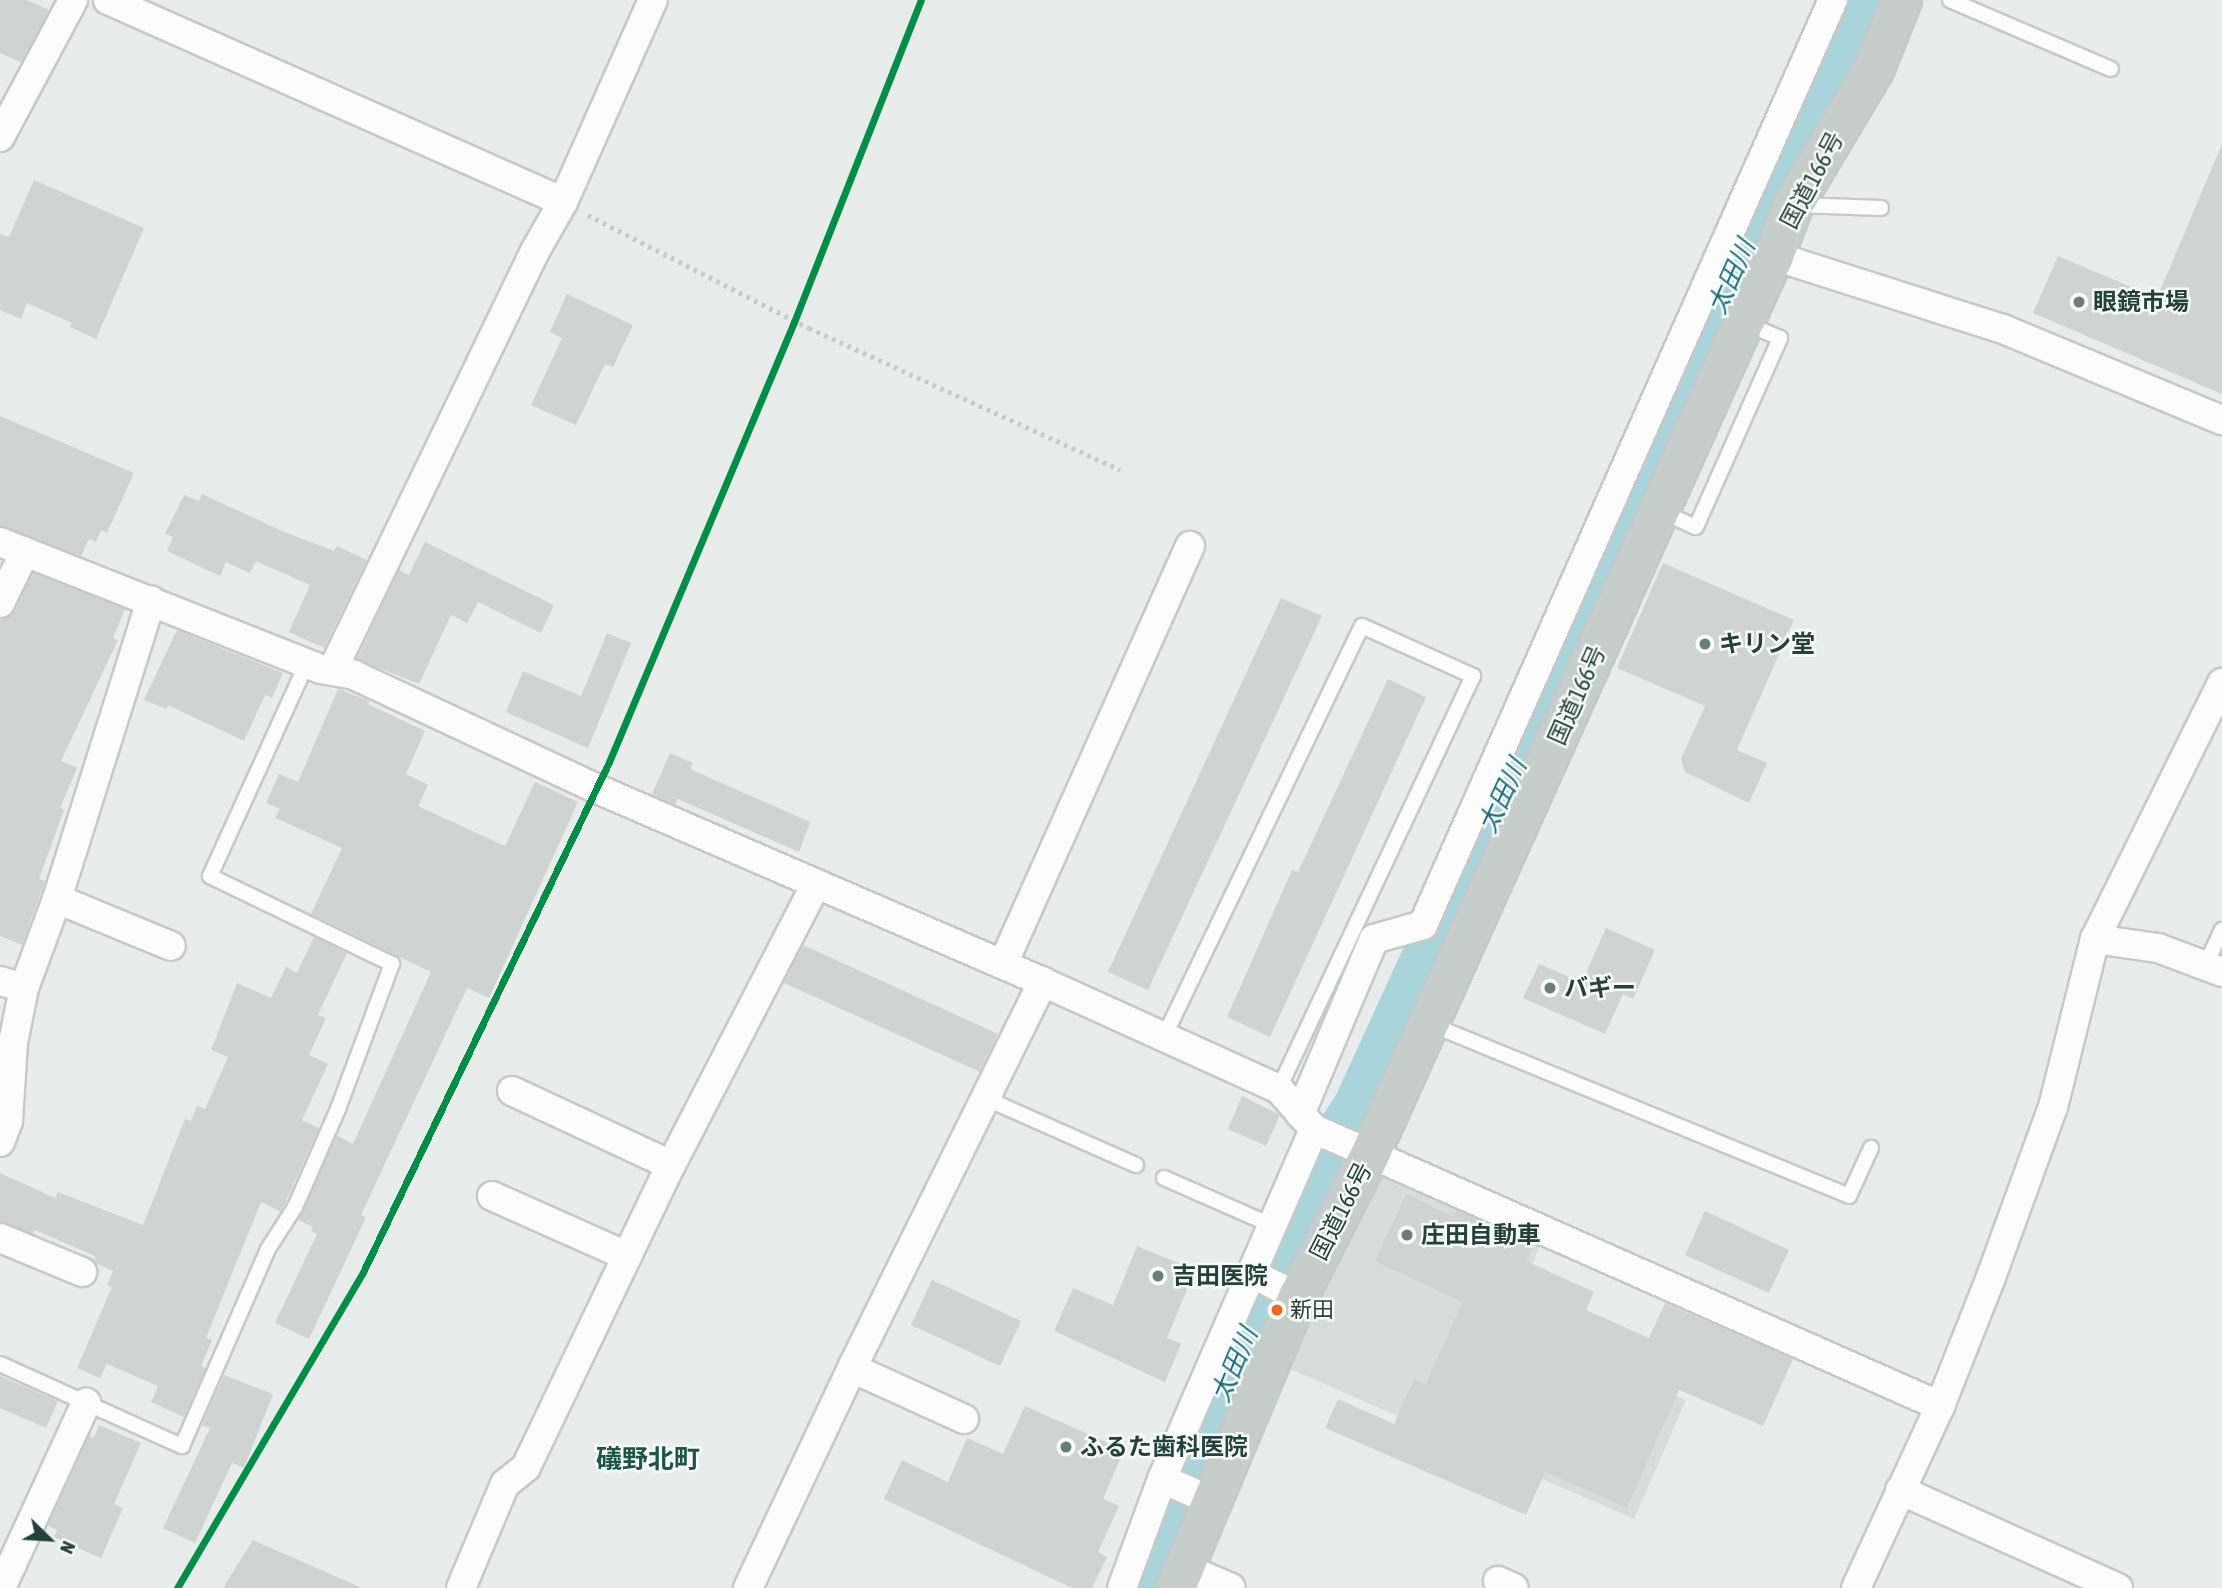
<!DOCTYPE html>
<html>
<head>
<meta charset="utf-8">
<style>
	body { margin:0 }
	#map { position:relative; width:2222px; height:1588px; overflow:hidden; background:#e8edeb; font-family:"Asap Condensed","Noto Sans JP",sans-serif }
	div>[style] { position:absolute }
	[style*='--x'] { left:calc(var(--x)*1px); top:calc(var(--y)*1px); width:calc(var(--w)*1px); rotate:calc(var(--a)*1deg) }
	.built>* { inset:0; background:#d6dedb }
	.river>* { height:56px; margin:-28px; padding:0 28px; transform-origin:28px; border-radius:28px; background:#a9d4db }
	.building>* { inset:0; background:#cfd4d2 }
	.path>* { height:4.5px; margin-top:-2.25px; transform-origin:0; background:repeating-linear-gradient(90deg,#c3ccca 0 3.5px,transparent 0 8.5px) }
	.roads { filter:drop-shadow(2px 0 #c5cac8) drop-shadow(-2px 0 #c5cac8) drop-shadow(0 2px #c5cac8) drop-shadow(0 -2px #c5cac8) }
	.service>* { height:14px; margin:-7px; padding:0 7px; transform-origin:7px; border-radius:7px; background:#fcfcfc }
	.minor>* { height:28px; margin:-14px; padding:0 14px; transform-origin:14px; border-radius:14px; background:#fcfcfc }
	.trunk>* { height:38px; margin:-19px; padding:0 19px; transform-origin:19px; border-radius:19px; background:#c6cecc }
	.rail-1>* { height:7px; margin:-3.5px; padding:0 3.5px; transform-origin:3.5px; border-radius:3.5px; background:#028e46 }
	.dots>* { width:19px; height:19px; translate:-50% -50%; box-sizing:border-box; border:4px solid #f7fbf9; border-radius:50% }
	span { translate:-50% -50%; white-space:nowrap; text-align:center; line-height:1.15; -webkit-text-stroke:5px #f7fbf9; paint-order:stroke }
	.bus-label { font-size:22px; color:#24423a }
	.left { translate:0 -50%; text-align:left }
	.street-label { font-size:24px; color:#24423a }
	.poi-label { font-size:24px; color:#24423a; font-weight:700 }
	.water-label { font-size:26px; color:#1c6f80; font-style:italic }
	.neighbourhood-label { font-size:26px; color:#1f5548; font-weight:700 }
	.north { position:absolute; left:14px; top:1504px; width:70px; height:70px; -webkit-text-stroke:5px #f7fbf9; paint-order:stroke; rotate:114deg; font-size:19px; font-weight:700; line-height:28px; text-align:center; color:#24423a }
	.north::after { content:''; display:block; margin:auto; width:24px; height:32px; background:#24423a; clip-path:polygon(50% 0,100% 100%,50% 72%,0 100%) }
</style>
</head>
<body>
<div id="map">
	<div class="built">
		<div style="clip-path:polygon(1376px 1174px,1540px 1246px,1507px 1323px,1686px 1400px,1634px 1519px,1290px 1369px)"></div>
	</div>
	<div class="river">
		<div style="--x:1149;--y:1588;--w:75;--a:-72.1"></div>
		<div style="--x:1172;--y:1517;--w:363;--a:-67.5"></div>
		<div style="--x:1311;--y:1182;--w:87;--a:-55.8"></div>
		<div style="--x:1360;--y:1110;--w:433;--a:-65.4"></div>
		<div style="--x:1540;--y:716;--w:782;--a:-66.32"></div>
	</div>
	<div class="building">
		<div style="clip-path:polygon(0 0,27px 0,49px 10px,21px 62px,0 53px)"></div>
		<div style="clip-path:polygon(2222px 144px,2222px 394px,2033px 313px,2058px 256px,2157px 298px)"></div>
		<div style="clip-path:polygon(34px 180px,144px 228px,96px 339px,70px 327px,72px 323px,27px 303px,21px 319px,0 310px,0 234px,9px 237px)"></div>
		<div style="clip-path:polygon(567px 294px,633px 325px,613px 367px,605px 364px,576px 425px,531px 405px,562px 338px,550px 332px)"></div>
		<div style="clip-path:polygon(0 416px,134px 473px,107px 533px,101px 530px,96px 542px,89px 539px,81px 556px,0 526px)"></div>
		<div style="clip-path:polygon(202px 494px,282px 531px,334px 551px,337px 546px,367px 560px,324px 648px,289px 632px,310px 585px,256px 561px,250px 573px,226px 562px,220px 576px,167px 551px,173px 537px,165px 534px,184px 495px,199px 501px)"></div>
		<div style="clip-path:polygon(425px 542px,554px 605px,541px 633px,478px 602px,467px 623px,451px 615px,419px 684px,357px 659px,399px 570px,409px 575px)"></div>
		<div style="clip-path:polygon(1663px 563px,1794px 620px,1737px 750px,1767px 763px,1749px 803px,1685px 772px,1681px 759px,1705px 706px,1617px 668px)"></div>
		<div style="clip-path:polygon(33px 573px,125px 609px,113px 638px,118px 640px,61px 761px,77px 768px,60px 808px,64px 810px,39px 879px,45px 881px,22px 945px,0 936px,0 619px,15px 611px)"></div>
		<div style="clip-path:polygon(1281px 598px,1322px 616px,1148px 990px,1108px 972px)"></div>
		<div style="clip-path:polygon(177px 630px,283px 673px,272px 698px,265px 695px,244px 741px,168px 705px,166px 709px,144px 700px)"></div>
		<div style="clip-path:polygon(607px 633px,631px 643px,588px 748px,506px 712px,523px 671px,581px 696px)"></div>
		<div style="clip-path:polygon(1388px 679px,1426px 697px,1270px 1037px,1227px 1017px,1292px 870px,1298px 872px)"></div>
		<div style="clip-path:polygon(338px 689px,370px 701px,368px 704px,425px 731px,406px 774px,428px 785px,418px 806px,505px 846px,535px 782px,578px 802px,489px 998px,467px 988px,361px 1215px,366px 1217px,309px 1339px,275px 1323px,317px 1234px,311px 1231px,313px 1227px,298px 1220px,337px 1136px,353px 1144px,431px 972px,311px 914px,342px 848px,275px 818px,280px 809px,266px 803px,279px 774px,298px 782px)"></div>
		<div style="clip-path:polygon(670px 753px,693px 763px,690px 769px,810px 822px,799px 852px,678px 799px,675px 805px,652px 794px)"></div>
		<div style="clip-path:polygon(1606px 928px,1655px 950px,1633px 999px,1623px 994px,1605px 1034px,1523px 998px,1539px 964px,1582px 982px)"></div>
		<div style="clip-path:polygon(314px 937px,347px 953px,318px 1015px,326px 1018px,309px 1055px,328px 1064px,302px 1120px,319px 1128px,281px 1212px,261px 1202px,206px 1338px,212px 1340px,201px 1366px,206px 1368px,184px 1417px,151px 1402px,158px 1386px,107px 1364px,100px 1378px,77px 1368px,112px 1287px,107px 1285px,113px 1271px,96px 1263px,95px 1256px,35px 1230px,33px 1234px,0 1221px,0 1173px,55px 1198px,58px 1192px,143px 1225px,185px 1119px,191px 1121px,197px 1106px,205px 1109px,228px 1057px,211px 1050px,237px 983px,271px 998px,286px 967px,297px 973px)"></div>
		<div style="clip-path:polygon(803px 945px,998px 1034px,980px 1072px,784px 983px)"></div>
		<div style="clip-path:polygon(1242px 1096px,1280px 1115px,1266px 1146px,1228px 1129px)"></div>
		<div style="clip-path:polygon(1406px 1194px,1453px 1216px,1456px 1210px,1534px 1245px,1526px 1261px,1594px 1292px,1586px 1310px,1649px 1338px,1665px 1303px,1793px 1359px,1763px 1426px,1679px 1390px,1627px 1508px,1545px 1472px,1526px 1515px,1325px 1428px,1338px 1399px,1394px 1424px,1414px 1379px,1426px 1384px,1462px 1302px,1375px 1261px)"></div>
		<div style="clip-path:polygon(1705px 1211px,1789px 1250px,1769px 1293px,1685px 1255px)"></div>
		<div style="clip-path:polygon(1137px 1246px,1195px 1270px,1167px 1338px,1181px 1344px,1165px 1382px,1054px 1331px,1073px 1288px,1113px 1305px)"></div>
		<div style="clip-path:polygon(932px 1280px,1021px 1321px,1000px 1366px,911px 1325px)"></div>
		<div style="clip-path:polygon(224px 1375px,273px 1394px,244px 1468px,232px 1463px,195px 1543px,163px 1528px,210px 1428px,202px 1425px)"></div>
		<div style="clip-path:polygon(0 1376px,58px 1401px,46px 1428px,0 1408px)"></div>
		<div style="clip-path:polygon(1025px 1406px,1124px 1450px,1103px 1499px,1119px 1506px,1098px 1552px,1107px 1557px,1092px 1588px,1072px 1588px,884px 1499px,902px 1460px,948px 1482px,967px 1438px,1003px 1454px)"></div>
		<div style="clip-path:polygon(99px 1425px,141px 1443px,114px 1504px,123px 1508px,101px 1558px,54px 1537px,57px 1530px,48px 1526px,89px 1436px,94px 1438px)"></div>
		<div style="clip-path:polygon(253px 1540px,362px 1588px,223px 1588px)"></div>
	</div>
	<div class="path">
		<div style="--x:588;--y:215;--w:248;--a:27.1"></div>
		<div style="--x:809;--y:328;--w:342;--a:24.5"></div>
	</div>
	<div class="roads">
		<div class="service">
			<div style="--x:1950;--y:0;--w:175;--a:23.2"></div>
			<div style="--x:1798;--y:205;--w:83;--a:2.1"></div>
			<div style="--x:1661;--y:511;--w:38;--a:25"></div>
			<div style="--x:1696;--y:527;--w:207;--a:-66"></div>
			<div style="--x:1780;--y:338;--w:38;--a:-157"></div>
			<div style="--x:2205;--y:966;--w:40;--a:-65"></div>
			<div style="--x:1430;--y:1024;--w:453;--a:22.3"></div>
			<div style="--x:1849;--y:1196;--w:53;--a:-65.4"></div>
			<div style="--x:1164;--y:1037;--w:456;--a:-64.3"></div>
			<div style="--x:1362;--y:626;--w:122;--a:24.2"></div>
			<div style="--x:1473;--y:676;--w:456;--a:115.2"></div>
			<div style="--x:987;--y:1099;--w:163;--a:23.9"></div>
			<div style="--x:1164;--y:1178;--w:117;--a:23.7"></div>
			<div style="--x:0;--y:1364;--w:200;--a:24.3"></div>
			<div style="--x:182;--y:1446;--w:215;--a:-66.4"></div>
			<div style="--x:268;--y:1249;--w:50;--a:-57.3"></div>
			<div style="--x:295;--y:1207;--w:107;--a:-66.3"></div>
			<div style="--x:338;--y:1109;--w:155;--a:-69.6"></div>
			<div style="--x:392;--y:964;--w:202;--a:-154.2"></div>
			<div style="--x:210;--y:876;--w:234;--a:-65.5"></div>
		</div>
		<div class="minor">
			<div style="--x:108;--y:0;--w:498;--a:23.9"></div>
			<div style="--x:0;--y:137;--w:155;--a:-61.9"></div>
			<div style="--x:1774;--y:256;--w:240;--a:17.7"></div>
			<div style="--x:2003;--y:329;--w:237;--a:22.6"></div>
			<div style="--x:0;--y:542;--w:345;--a:21.6"></div>
			<div style="--x:321;--y:669;--w:34;--a:10"></div>
			<div style="--x:354;--y:675;--w:266;--a:25.1"></div>
			<div style="--x:595;--y:788;--w:488;--a:23.4"></div>
			<div style="--x:1043;--y:982;--w:259;--a:24.4"></div>
			<div style="--x:1279;--y:1089;--w:53;--a:48.8"></div>
			<div style="--x:1314;--y:1129;--w:685;--a:23.87"></div>
			<div style="--x:0;--y:603;--w:57;--a:-63.9"></div>
			<div style="--x:333;--y:669;--w:462;--a:-64.2"></div>
			<div style="--x:534;--y:253;--w:59;--a:-60.4"></div>
			<div style="--x:563;--y:202;--w:221;--a:-66"></div>
			<div style="--x:57;--y:899;--w:123;--a:22.4"></div>
			<div style="--x:2095;--y:939;--w:64;--a:8.1"></div>
			<div style="--x:2158;--y:948;--w:68;--a:20.6"></div>
			<div style="--x:1003;--y:964;--w:458;--a:-65.9"></div>
			<div style="--x:0;--y:981;--w:25;--a:16"></div>
			<div style="--x:512;--y:1091;--w:175;--a:25"></div>
			<div style="--x:1300;--y:1114;--w:190;--a:-67.1"></div>
			<div style="--x:1374;--y:939;--w:51;--a:-15.9"></div>
			<div style="--x:1423;--y:925;--w:1012;--a:-66.1"></div>
			<div style="--x:0;--y:1142;--w:22;--a:-69"></div>
			<div style="--x:8;--y:1121;--w:78;--a:-86.3"></div>
			<div style="--x:13;--y:1043;--w:56;--a:-78.7"></div>
			<div style="--x:24;--y:988;--w:95;--a:-69.7"></div>
			<div style="--x:57;--y:899;--w:313;--a:-72.5"></div>
			<div style="--x:492;--y:1196;--w:148;--a:24"></div>
			<div style="--x:0;--y:1238;--w:89;--a:22.5"></div>
			<div style="--x:1251;--y:1273;--w:53;--a:27.1"></div>
			<div style="--x:852;--y:1368;--w:123;--a:24.5"></div>
			<div style="--x:1162;--y:1479;--w:52;--a:23.6"></div>
			<div style="--x:1900;--y:1490;--w:239;--a:24.2"></div>
			<div style="--x:1183;--y:1567;--w:52;--a:23.6"></div>
			<div style="--x:1498;--y:1581;--w:17;--a:24"></div>
			<div style="--x:1;--y:1588;--w:204;--a:-65.3"></div>
			<div style="--x:461;--y:1588;--w:113;--a:-67.1"></div>
			<div style="--x:505;--y:1484;--w:27;--a:-39"></div>
			<div style="--x:526;--y:1467;--w:335;--a:-64.4"></div>
			<div style="--x:671;--y:1165;--w:316;--a:-62.7"></div>
			<div style="--x:748;--y:1588;--w:243;--a:-64.7"></div>
			<div style="--x:852;--y:1368;--w:431;--a:-63.7"></div>
			<div style="--x:1122;--y:1588;--w:116;--a:-69.8"></div>
			<div style="--x:1162;--y:1479;--w:382;--a:-66.5"></div>
			<div style="--x:1856;--y:1588;--w:200;--a:-65.2"></div>
			<div style="--x:1940;--y:1406;--w:139;--a:-68.4"></div>
			<div style="--x:1991;--y:1277;--w:181;--a:-70"></div>
			<div style="--x:2053;--y:1107;--w:173;--a:-76"></div>
			<div style="--x:2095;--y:939;--w:286;--a:-63.6"></div>
		</div>
		<div class="trunk">
			<div style="--x:1176;--y:1588;--w:316;--a:-67.3"></div>
			<div style="--x:1298;--y:1297;--w:159;--a:-63.1"></div>
			<div style="--x:1370;--y:1155;--w:986;--a:-65.8"></div>
			<div style="--x:1774;--y:256;--w:56;--a:-69"></div>
			<div style="--x:1794;--y:204;--w:158;--a:-59.2"></div>
			<div style="--x:1875;--y:68;--w:73;--a:-68.3"></div>
		</div>
	</div>
	<div class="rail-1">
		<div style="--x:177;--y:1588;--w:367;--a:-59.5"></div>
		<div style="--x:363;--y:1272;--w:566;--a:-64.25"></div>
		<div style="--x:609;--y:762;--w:477;--a:-67.2"></div>
		<div style="--x:794;--y:322;--w:346;--a:-68.5"></div>
	</div>
	<div class="dots">
		<div style="left:2079px;top:302px;background:#697e78"></div>
		<div style="left:1705px;top:644px;background:#697e78"></div>
		<div style="left:1550px;top:988px;background:#697e78"></div>
		<div style="left:1407px;top:1235px;background:#697e78"></div>
		<div style="left:1158px;top:1276px;background:#697e78"></div>
		<div style="left:1277px;top:1310px;background:#f26522"></div>
		<div style="left:1066px;top:1447px;background:#697e78"></div>
	</div>
	<div class="bus-label">
		<span class="left" style="left:1290px;top:1310px">新田</span>
	</div>
	<div class="street-label">
		<span style="left:1812px;top:180px;rotate:-62deg">国道166号</span>
		<span style="left:1577px;top:695px;rotate:-66deg">国道166号</span>
		<span style="left:1341px;top:1211px;rotate:-63deg">国道166号</span>
	</div>
	<div class="poi-label">
		<span class="left" style="left:2093px;top:302px">眼鏡市場</span>
		<span class="left" style="left:1719px;top:644px">キリン堂</span>
		<span class="left" style="left:1564px;top:988px">バギー</span>
		<span class="left" style="left:1421px;top:1235px">庄田自動車</span>
		<span class="left" style="left:1172px;top:1276px">吉田医院</span>
		<span class="left" style="left:1080px;top:1447px">ふるた歯科医院</span>
	</div>
	<div class="water-label">
		<span style="left:1732px;top:277px;rotate:-66deg">太田川</span>
		<span style="left:1503px;top:796px;rotate:-65deg">太田川</span>
		<span style="left:1235px;top:1365px;rotate:-67deg">太田川</span>
	</div>
	<div class="neighbourhood-label">
		<span style="left:648px;top:1460px">礒野北町</span>
	</div>
	<div class="north">N</div>
</div>
</body>
</html>
